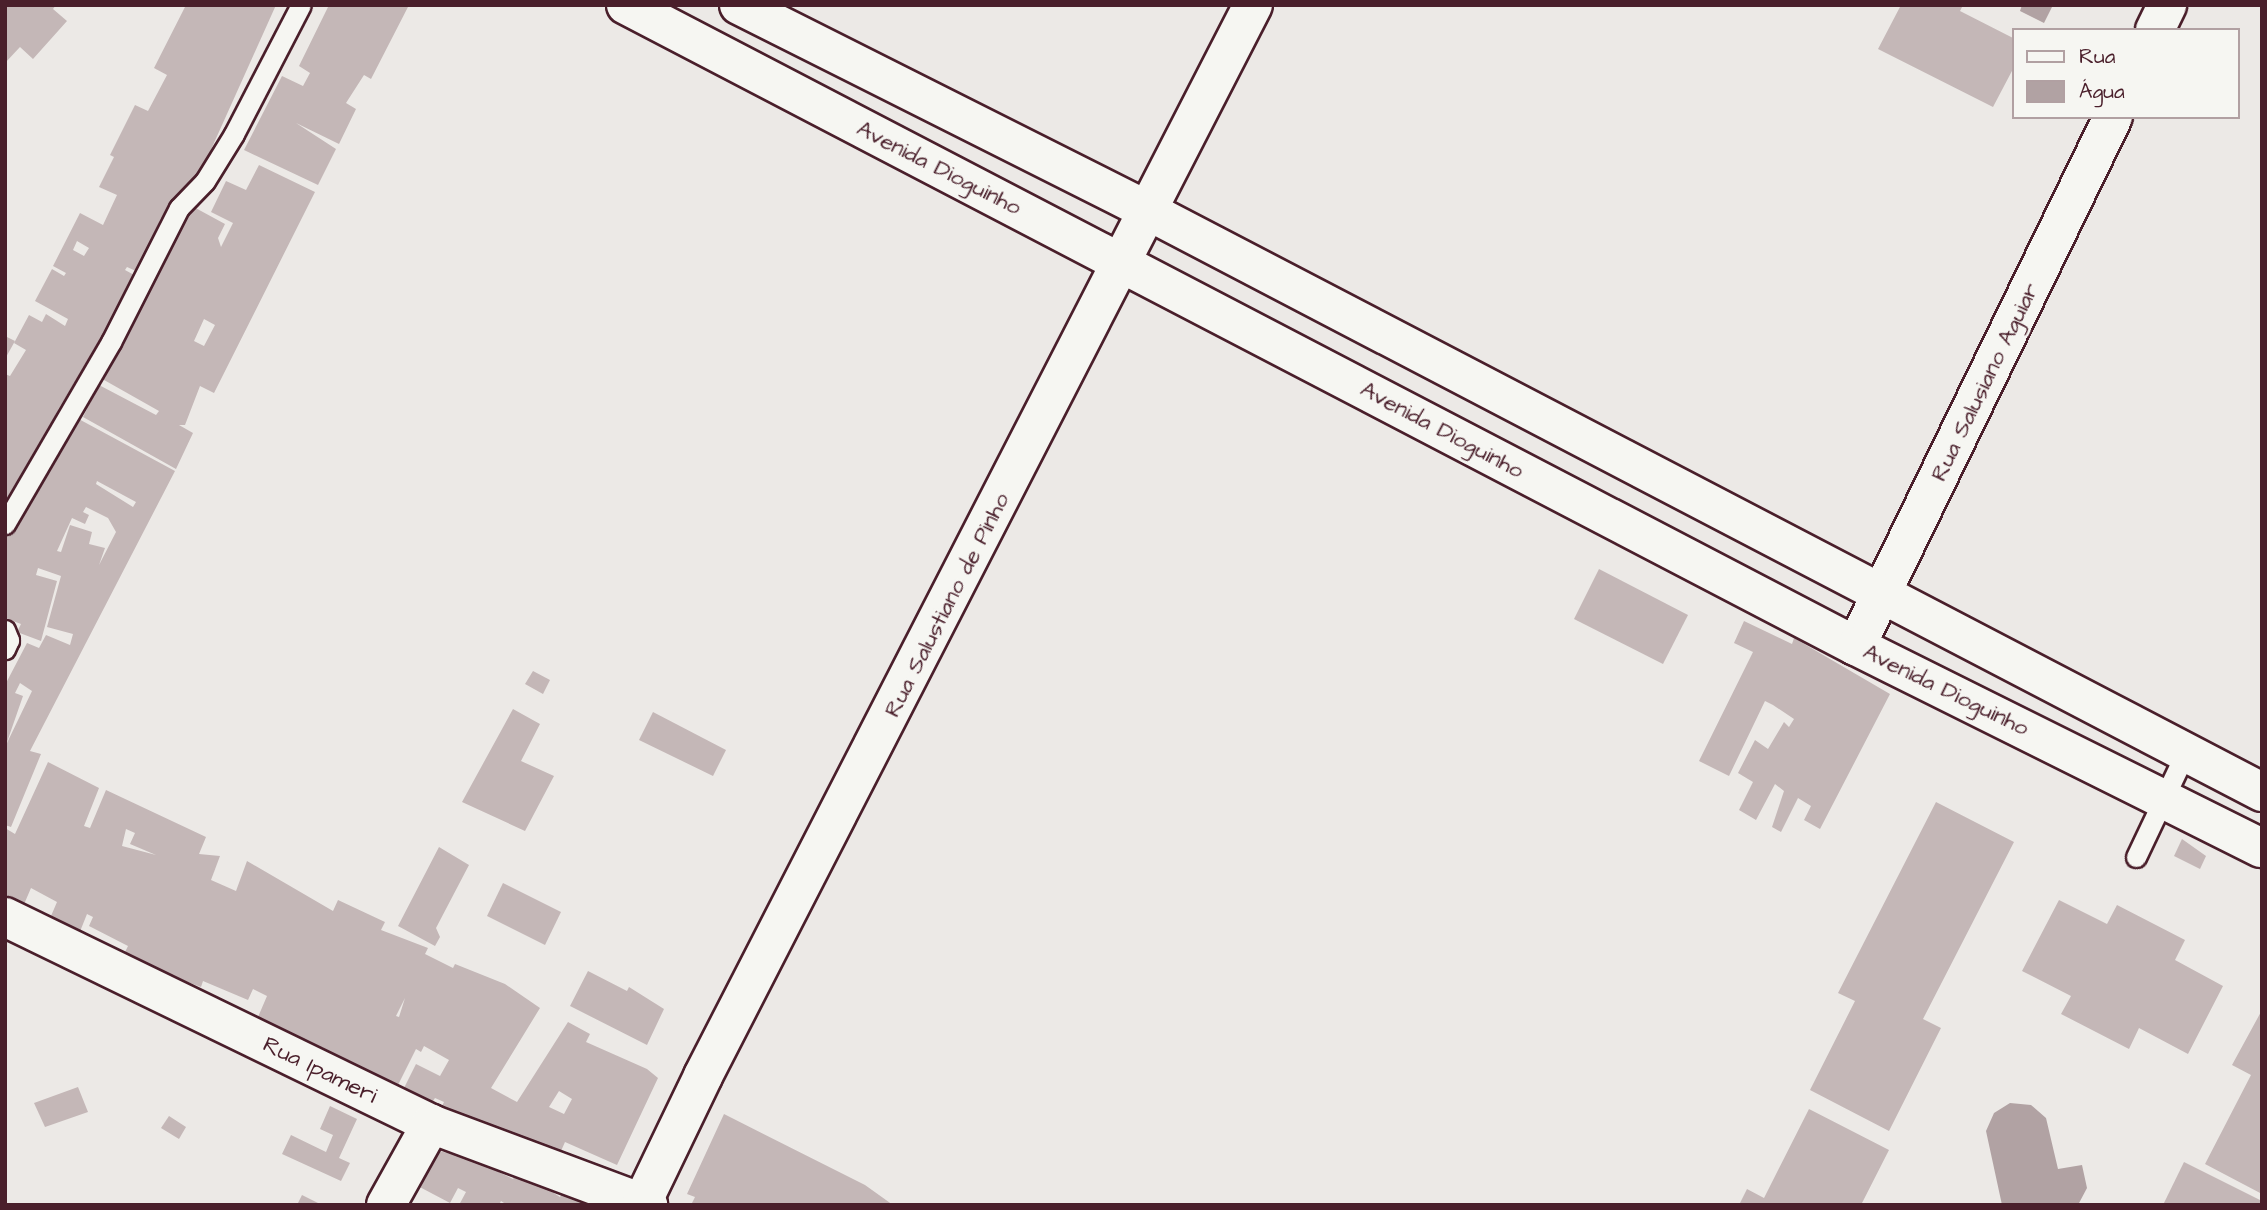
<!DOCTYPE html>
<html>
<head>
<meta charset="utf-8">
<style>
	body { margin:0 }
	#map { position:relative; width:2267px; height:1210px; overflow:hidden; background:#ece9e6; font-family:"Architects Daughter",sans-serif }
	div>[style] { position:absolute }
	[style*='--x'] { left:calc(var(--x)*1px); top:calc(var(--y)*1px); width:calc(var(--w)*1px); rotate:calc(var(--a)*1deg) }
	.water>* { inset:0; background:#b1a2a3 }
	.building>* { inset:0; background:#c4b7b7 }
	.roads { filter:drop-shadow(2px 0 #4a1f2b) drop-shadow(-2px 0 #4a1f2b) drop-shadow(0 2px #4a1f2b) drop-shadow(0 -2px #4a1f2b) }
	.lane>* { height:19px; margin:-9.5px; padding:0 9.5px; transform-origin:9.5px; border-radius:9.5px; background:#f6f6f2 }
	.street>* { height:38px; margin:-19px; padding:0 19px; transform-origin:19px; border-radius:19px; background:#f6f6f2 }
	.primary>* { height:38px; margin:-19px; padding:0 19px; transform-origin:19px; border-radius:19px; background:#f6f6f2 }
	span { translate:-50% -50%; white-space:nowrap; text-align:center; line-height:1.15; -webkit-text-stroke:5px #f6f6f2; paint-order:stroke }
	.street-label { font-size:23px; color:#4a1f2b }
	.frame { position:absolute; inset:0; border:7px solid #4a1f2b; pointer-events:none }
	.legend { position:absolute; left:2012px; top:28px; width:228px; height:91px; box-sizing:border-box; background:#f6f6f2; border:2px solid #b1a0a2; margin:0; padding:9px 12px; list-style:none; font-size:21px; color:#4a1f2b }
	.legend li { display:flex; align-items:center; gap:14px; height:35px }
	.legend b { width:35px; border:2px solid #b1a0a2 }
</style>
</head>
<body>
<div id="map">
	<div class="water">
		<div style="clip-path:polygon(2022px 5px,2053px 5px,2044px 23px,2020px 11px)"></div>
		<div style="clip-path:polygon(2010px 1103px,2031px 1105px,2046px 1118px,2058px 1169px,2082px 1165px,2087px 1188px,2078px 1205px,2002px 1205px,1986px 1131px,1994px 1113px)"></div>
	</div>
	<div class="building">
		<div style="clip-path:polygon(5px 5px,56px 5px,53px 9px,67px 21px,33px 59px,20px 47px,5px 63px)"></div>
		<div style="clip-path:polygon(evenodd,186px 5px,276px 5px,200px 174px,181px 190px,167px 220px,161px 218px,136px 271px,127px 267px,125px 270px,136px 276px,110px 341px,102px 337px,59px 408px,49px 428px,57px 433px,5px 516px,5px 374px,10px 376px,26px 350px,14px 343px,29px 315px,42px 322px,46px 314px,65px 326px,68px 319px,35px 301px,52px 269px,64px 276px,66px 273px,53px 266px,80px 213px,103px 225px,117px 195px,99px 187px,114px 157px,110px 155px,135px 105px,148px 111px,167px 75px,154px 68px,186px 5px,77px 241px,89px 248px,84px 256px,73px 250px,77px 241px)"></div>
		<div style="clip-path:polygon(329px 5px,409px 5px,371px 79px,364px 75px,346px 103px,356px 109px,339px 144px,296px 123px,336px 149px,318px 185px,244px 150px,282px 76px,303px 86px,310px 73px,299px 66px)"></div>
		<div style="clip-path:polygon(1901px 5px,1963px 5px,1960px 11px,2013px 38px,2013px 69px,1993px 107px,1878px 49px)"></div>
		<div style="clip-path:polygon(evenodd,259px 165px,315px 192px,214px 393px,200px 386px,185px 425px,179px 425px,193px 433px,176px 469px,83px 417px,99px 385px,156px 415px,159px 411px,97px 376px,190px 205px,225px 224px,218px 238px,221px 247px,233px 223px,211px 212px,226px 181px,246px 190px,259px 165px,204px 319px,215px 325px,204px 346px,194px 341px,204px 319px)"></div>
		<div style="clip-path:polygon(5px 336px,15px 341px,5px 359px)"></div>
		<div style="clip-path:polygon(evenodd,75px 417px,175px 471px,30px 751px,41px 754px,11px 827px,5px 825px,5px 685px,27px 643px,39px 648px,46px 635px,70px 645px,73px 634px,47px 627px,61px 576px,38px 568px,36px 575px,57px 581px,41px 641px,17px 632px,21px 624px,5px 618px,5px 535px,75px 417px,97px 481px,136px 502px,133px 507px,96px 484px,97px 481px,75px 417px,86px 507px,108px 518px,116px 532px,99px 565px,105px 548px,89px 544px,92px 532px,70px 525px,61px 552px,57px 551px,72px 518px,85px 524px,89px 515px,83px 512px,86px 507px,75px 417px,20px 683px,32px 691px,6px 745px,23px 696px,15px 693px,20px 683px)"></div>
		<div style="clip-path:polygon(1599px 569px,1688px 615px,1663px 664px,1574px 619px)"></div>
		<div style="clip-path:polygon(1744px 621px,1792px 644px,1794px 638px,1890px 694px,1820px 829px,1804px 820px,1811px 806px,1798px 798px,1781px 832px,1772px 827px,1784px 791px,1775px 784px,1756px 820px,1739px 810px,1753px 782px,1738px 773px,1755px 740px,1768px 749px,1784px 722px,1789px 727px,1794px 719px,1773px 705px,1765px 701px,1729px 776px,1699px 761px,1753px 652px,1734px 643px)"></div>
		<div style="clip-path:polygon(533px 671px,550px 680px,543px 694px,525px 684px)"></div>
		<div style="clip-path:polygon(513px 709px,540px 724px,521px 761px,554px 776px,525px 831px,462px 802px)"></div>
		<div style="clip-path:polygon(653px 712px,726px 750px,713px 776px,639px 740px)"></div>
		<div style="clip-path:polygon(evenodd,48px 762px,99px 788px,84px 826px,90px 828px,106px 790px,206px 837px,199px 854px,220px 856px,211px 880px,236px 891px,247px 861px,333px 911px,338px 900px,385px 922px,381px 930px,428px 948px,425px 954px,453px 968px,455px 964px,505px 984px,540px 1008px,491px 1088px,517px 1102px,568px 1022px,590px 1034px,586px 1042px,647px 1069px,658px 1078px,617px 1165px,565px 1142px,557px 1160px,440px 1110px,444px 1102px,435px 1098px,431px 1104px,403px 1090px,416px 1064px,440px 1076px,449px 1060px,424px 1046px,421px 1052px,416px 1049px,395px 1091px,322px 1047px,320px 1053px,258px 1017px,267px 996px,253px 989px,248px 1000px,203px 981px,201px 987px,174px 977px,172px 985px,123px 956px,128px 946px,89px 926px,93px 917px,87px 914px,79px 934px,51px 916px,57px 902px,31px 888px,22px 909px,5px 900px,5px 828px,15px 834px,48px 762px,126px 829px,135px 833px,130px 844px,156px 855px,122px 846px,126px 829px,48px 762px,405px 998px,399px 1017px,396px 1016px,405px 998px,48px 762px,559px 1091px,572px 1099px,564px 1114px,549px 1107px,559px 1091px)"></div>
		<div style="clip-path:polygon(1936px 802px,2014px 842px,1923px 1019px,1941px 1028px,1889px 1131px,1810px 1090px,1855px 1001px,1838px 993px)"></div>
		<div style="clip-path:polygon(2182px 839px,2206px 856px,2200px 869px,2174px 856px)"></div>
		<div style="clip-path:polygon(439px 847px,469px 865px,436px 928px,440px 937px,435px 946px,398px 926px)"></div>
		<div style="clip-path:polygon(503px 883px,561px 912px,545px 945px,487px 916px)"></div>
		<div style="clip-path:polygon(2059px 900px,2107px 924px,2117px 905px,2185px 940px,2175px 960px,2223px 986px,2188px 1054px,2139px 1028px,2129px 1049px,2061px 1014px,2071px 996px,2022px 971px)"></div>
		<div style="clip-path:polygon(588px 971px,627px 991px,629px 987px,664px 1009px,647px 1045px,570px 1006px)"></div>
		<div style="clip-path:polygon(2262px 1010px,2262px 1194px,2205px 1164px,2251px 1075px,2232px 1065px)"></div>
		<div style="clip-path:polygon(78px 1087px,88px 1112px,45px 1127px,34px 1103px)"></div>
		<div style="clip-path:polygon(330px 1106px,357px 1119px,339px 1158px,350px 1163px,341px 1181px,282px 1154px,291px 1135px,326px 1152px,333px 1135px,320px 1129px)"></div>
		<div style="clip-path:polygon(1809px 1109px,1889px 1150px,1861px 1205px,1739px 1205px,1747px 1189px,1764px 1198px)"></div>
		<div style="clip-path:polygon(724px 1114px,865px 1185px,893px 1205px,691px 1205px,695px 1197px,687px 1194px)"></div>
		<div style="clip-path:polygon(169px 1116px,186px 1127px,179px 1139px,161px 1128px)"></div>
		<div style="clip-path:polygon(431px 1149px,472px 1159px,513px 1179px,518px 1170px,560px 1197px,568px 1182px,630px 1205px,507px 1205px,501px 1201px,499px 1205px,459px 1205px,466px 1192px,458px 1188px,450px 1203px,414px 1184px)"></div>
		<div style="clip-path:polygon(2184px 1162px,2262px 1201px,2261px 1205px,2163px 1205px)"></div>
		<div style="clip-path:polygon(302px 1195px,322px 1205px,297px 1205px)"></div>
	</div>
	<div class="roads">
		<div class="lane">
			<div style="--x:5;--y:524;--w:211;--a:-59.8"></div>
			<div style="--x:111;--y:342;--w:150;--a:-63.1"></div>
			<div style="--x:179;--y:208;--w:37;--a:-46"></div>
			<div style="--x:205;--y:181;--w:55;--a:-58.3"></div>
			<div style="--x:234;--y:134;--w:145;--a:-62.6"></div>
			<div style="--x:5;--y:630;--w:11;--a:68"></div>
			<div style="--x:9;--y:640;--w:10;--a:114"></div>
			<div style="--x:2136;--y:857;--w:114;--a:-64.6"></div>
		</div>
		<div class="street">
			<div style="--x:2155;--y:30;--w:28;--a:-64"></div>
			<div style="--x:1856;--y:646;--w:588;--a:-64.09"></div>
			<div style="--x:5;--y:917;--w:474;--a:25.9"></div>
			<div style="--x:431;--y:1124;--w:232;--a:20.5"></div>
			<div style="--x:386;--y:1205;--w:93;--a:-60.9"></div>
			<div style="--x:641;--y:1205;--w:143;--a:-64.3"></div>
			<div style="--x:703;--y:1076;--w:1204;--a:-62.82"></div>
		</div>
		<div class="primary">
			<div style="--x:626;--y:5;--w:1387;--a:27.53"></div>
			<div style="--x:1856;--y:646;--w:453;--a:26.5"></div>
			<div style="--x:739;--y:5;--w:460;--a:26.7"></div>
			<div style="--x:1150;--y:212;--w:1254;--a:27.55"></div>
		</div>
	</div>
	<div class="street-label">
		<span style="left:939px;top:168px;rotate:27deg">Avenida Dioguinho</span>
		<span style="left:1985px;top:382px;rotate:-64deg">Rua Salusiano Aguiar</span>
		<span style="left:1442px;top:430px;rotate:28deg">Avenida Dioguinho</span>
		<span style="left:947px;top:605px;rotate:-63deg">Rua Salustiano de Pinho</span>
		<span style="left:1946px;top:690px;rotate:26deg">Avenida Dioguinho</span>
		<span style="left:320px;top:1070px;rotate:26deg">Rua Ipameri</span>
	</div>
	<div class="frame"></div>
	<ul class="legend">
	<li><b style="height:9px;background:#f6f6f2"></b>Rua</li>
	<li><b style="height:19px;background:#b1a2a3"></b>Água</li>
	</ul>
</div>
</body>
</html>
